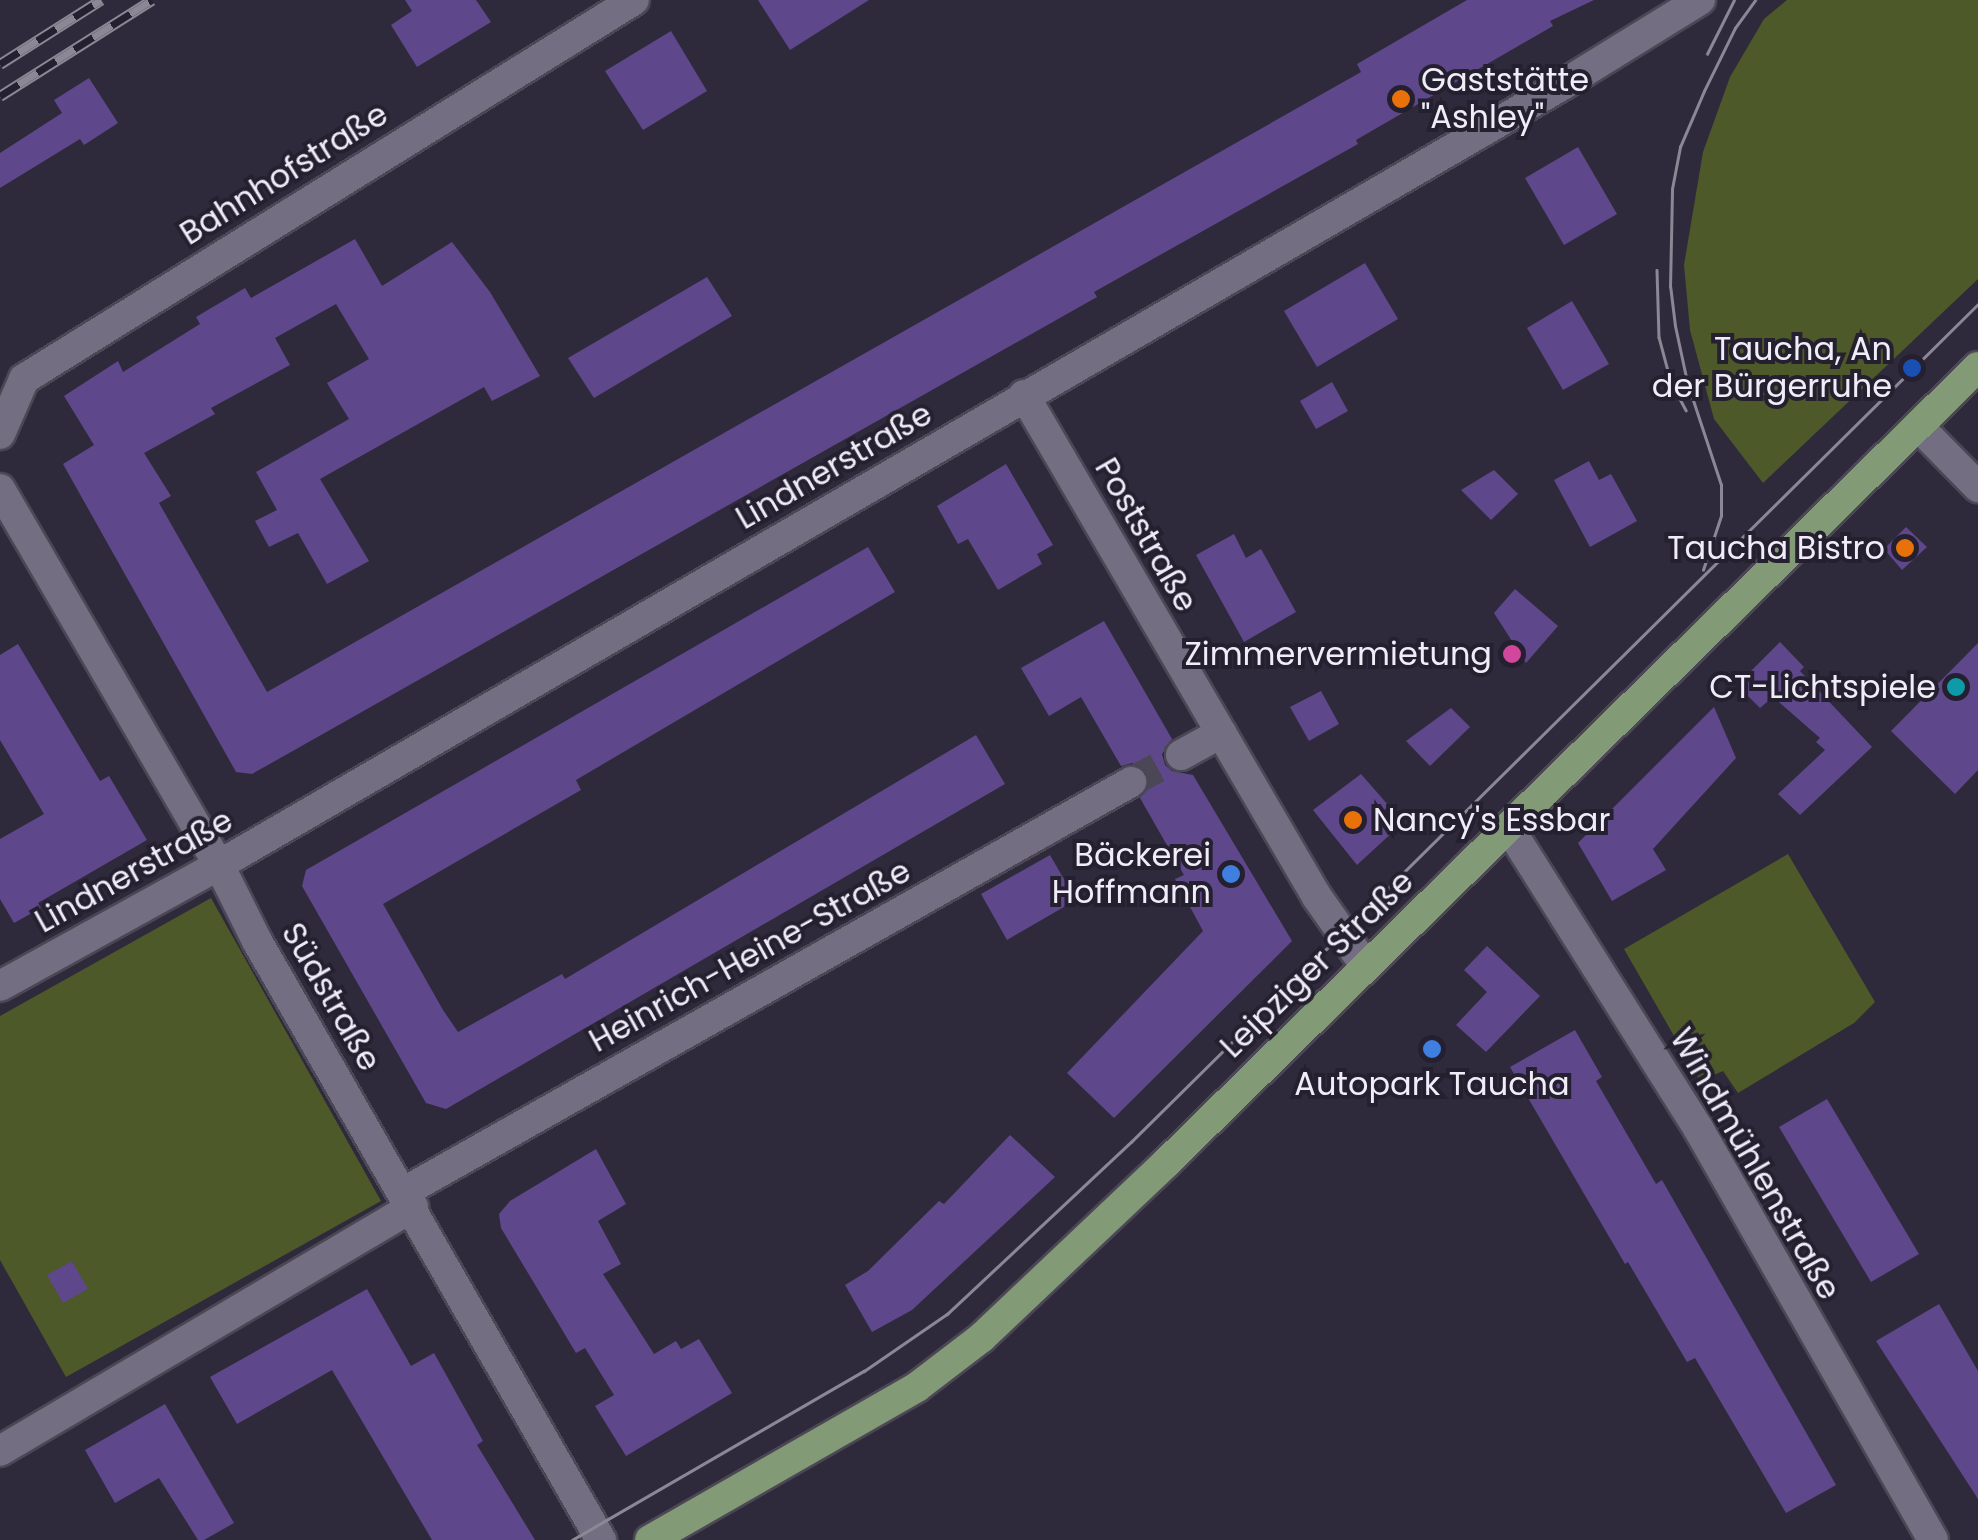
<!DOCTYPE html>
<html>
<head>
<meta charset="utf-8">
<style>
	body { margin:0 }
	#map { position:relative; width:1978px; height:1540px; overflow:hidden; background:#2f2a3b; font-family:Poppins,sans-serif }
	div>[style] { position:absolute }
	[style*='--x'] { left:calc(var(--x)*1px); top:calc(var(--y)*1px); width:calc(var(--w)*1px); rotate:calc(var(--a)*1deg) }
	.green>* { inset:0; background:#4d5929 }
	.building>* { inset:0; background:#5e478a }
	.minor-tunnel>* { height:30px; margin-top:-15px; transform-origin:0; background:repeating-linear-gradient(90deg,#4c4757 0 30px,transparent 0 45px) }
	.roads { filter:drop-shadow(2px 0 #4b4755) drop-shadow(-2px 0 #4b4755) drop-shadow(0 2px #4b4755) drop-shadow(0 -2px #4b4755) }
	.minor>* { height:30px; margin:-15px; padding:0 15px; transform-origin:15px; border-radius:15px; background:#736e81 }
	.major>* { height:30px; margin:-15px; padding:0 15px; transform-origin:15px; border-radius:15px; background:#839a76 }
	.tram>* { height:2.5px; margin:-1.25px; padding:0 1.25px; transform-origin:1.25px; border-radius:1.25px; background:#8b8795 }
	.rail>* { height:11px; margin-top:-5.5px; transform-origin:0; background:repeating-linear-gradient(90deg,#252030 0 22px,#8b8795 0 44px); box-sizing:border-box; border-block:2px solid #8b8795 }
	.dots>* { width:28px; height:28px; translate:-50% -50%; box-sizing:border-box; border:5px solid #252030; border-radius:50% }
	span { translate:-50% -50%; white-space:nowrap; text-align:center; line-height:1.15; -webkit-text-stroke:8px #252030; paint-order:stroke }
	.poi-label { font-size:32px; color:#f0edf8 }
	.left { translate:0 -50%; text-align:left }
	.right { translate:-100% -50%; text-align:right }
	.street-label { font-size:32px; color:#f0edf8 }
</style>
</head>
<body>
<div id="map">
	<div class="green">
		<div style="clip-path:polygon(1787px 0,1978px 0,1978px 279px,1763px 483px,1714px 419px,1690px 330px,1684px 265px,1703px 152px,1730px 77px,1764px 19px)"></div>
		<div style="clip-path:polygon(1788px 854px,1875px 1002px,1854px 1023px,1738px 1093px,1723px 1071px,1700px 1081px,1624px 949px)"></div>
		<div style="clip-path:polygon(211px 898px,381px 1201px,66px 1377px,0 1260px,0 1016px)"></div>
	</div>
	<div class="building">
		<div style="clip-path:polygon(405px 0,476px 0,491px 22px,417px 67px,391px 25px,412px 11px)"></div>
		<div style="clip-path:polygon(758px 0,869px 0,790px 50px)"></div>
		<div style="clip-path:polygon(1467px 0,1594px 0,1550px 21px,1553px 26px,1356px 140px,1358px 144px,1094px 292px,1097px 297px,252px 774px,236px 772px,63px 464px,94px 445px,64px 396px,118px 361px,123px 372px,200px 324px,196px 317px,245px 288px,251px 298px,355px 239px,382px 286px,452px 242px,490px 292px,540px 376px,492px 401px,484px 387px,320px 479px,369px 561px,327px 584px,298px 533px,269px 547px,255px 521px,277px 510px,256px 472px,349px 419px,327px 383px,369px 359px,336px 304px,275px 338px,290px 365px,211px 408px,215px 414px,144px 453px,171px 496px,159px 503px,267px 692px,1361px 72px,1357px 64px)"></div>
		<div style="clip-path:polygon(671px 31px,707px 91px,643px 130px,605px 71px)"></div>
		<div style="clip-path:polygon(89px 78px,118px 123px,84px 145px,80px 139px,0 188px,0 153px,62px 113px,54px 100px)"></div>
		<div style="clip-path:polygon(1578px 147px,1617px 214px,1564px 245px,1525px 178px)"></div>
		<div style="clip-path:polygon(1365px 263px,1398px 319px,1317px 367px,1284px 311px)"></div>
		<div style="clip-path:polygon(707px 277px,732px 316px,594px 398px,568px 358px)"></div>
		<div style="clip-path:polygon(1572px 301px,1609px 364px,1563px 390px,1527px 328px)"></div>
		<div style="clip-path:polygon(1332px 382px,1348px 411px,1316px 429px,1300px 401px)"></div>
		<div style="clip-path:polygon(1589px 461px,1599px 480px,1611px 474px,1637px 521px,1590px 547px,1554px 480px)"></div>
		<div style="clip-path:polygon(1006px 464px,1053px 545px,1037px 554px,1042px 564px,998px 590px,968px 539px,958px 544px,937px 506px)"></div>
		<div style="clip-path:polygon(1494px 470px,1518px 494px,1491px 520px,1461px 490px)"></div>
		<div style="clip-path:polygon(1906px 527px,1927px 547px,1902px 570px,1884px 549px)"></div>
		<div style="clip-path:polygon(1234px 534px,1246px 558px,1261px 549px,1296px 612px,1244px 642px,1196px 555px)"></div>
		<div style="clip-path:polygon(868px 547px,895px 592px,576px 780px,581px 790px,383px 904px,443px 1010px,458px 1032px,562px 974px,565px 979px,976px 735px,1005px 784px,446px 1109px,426px 1103px,302px 886px,306px 870px)"></div>
		<div style="clip-path:polygon(1515px 589px,1558px 626px,1526px 663px,1494px 613px)"></div>
		<div style="clip-path:polygon(1104px 621px,1172px 739px,1162px 754px,1165px 765px,1172px 771px,1193px 775px,1292px 941px,1114px 1118px,1067px 1073px,1203px 931px,1175px 879px,1184px 875px,1140px 798px,1150px 783px,1147px 772px,1132px 763px,1121px 766px,1081px 697px,1049px 716px,1021px 668px)"></div>
		<div style="clip-path:polygon(1780px 642px,1804px 667px,1800px 671px,1872px 747px,1800px 815px,1778px 794px,1825px 750px,1816px 742px,1820px 738px,1773px 697px,1760px 708px,1737px 685px)"></div>
		<div style="clip-path:polygon(1978px 643px,1978px 770px,1955px 794px,1891px 731px)"></div>
		<div style="clip-path:polygon(18px 644px,100px 781px,109px 776px,147px 840px,38px 903px,41px 908px,14px 923px,0 899px,0 839px,44px 814px,0 740px,0 655px)"></div>
		<div style="clip-path:polygon(1321px 691px,1339px 724px,1309px 741px,1290px 707px)"></div>
		<div style="clip-path:polygon(1714px 707px,1736px 758px,1653px 849px,1666px 870px,1612px 901px,1578px 843px)"></div>
		<div style="clip-path:polygon(1451px 708px,1470px 727px,1430px 766px,1406px 741px)"></div>
		<div style="clip-path:polygon(1361px 774px,1389px 806px,1379px 814px,1395px 830px,1357px 865px,1313px 810px)"></div>
		<div style="clip-path:polygon(1050px 855px,1076px 900px,1007px 940px,981px 894px)"></div>
		<div style="clip-path:polygon(1487px 946px,1540px 996px,1486px 1052px,1456px 1025px,1487px 992px,1464px 970px)"></div>
		<div style="clip-path:polygon(1575px 1030px,1602px 1077px,1596px 1081px,1656px 1184px,1662px 1180px,1836px 1485px,1786px 1513px,1695px 1358px,1687px 1362px,1628px 1262px,1625px 1264px,1510px 1067px)"></div>
		<div style="clip-path:polygon(1827px 1099px,1919px 1254px,1871px 1282px,1779px 1127px)"></div>
		<div style="clip-path:polygon(1010px 1135px,1055px 1177px,912px 1310px,872px 1332px,845px 1285px,868px 1271px,939px 1201px,944px 1204px)"></div>
		<div style="clip-path:polygon(596px 1149px,626px 1204px,598px 1221px,621px 1264px,603px 1274px,654px 1354px,676px 1341px,681px 1349px,699px 1339px,732px 1393px,626px 1456px,595px 1406px,614px 1395px,585px 1348px,576px 1353px,501px 1228px,499px 1214px,510px 1201px)"></div>
		<div style="clip-path:polygon(72px 1261px,88px 1289px,63px 1303px,47px 1275px)"></div>
		<div style="clip-path:polygon(367px 1289px,411px 1366px,434px 1353px,483px 1441px,477px 1445px,535px 1540px,432px 1540px,332px 1370px,237px 1424px,210px 1377px)"></div>
		<div style="clip-path:polygon(1939px 1304px,1978px 1371px,1978px 1499px,1876px 1341px)"></div>
		<div style="clip-path:polygon(165px 1404px,234px 1523px,204px 1540px,198px 1540px,159px 1478px,115px 1503px,85px 1450px)"></div>
	</div>
	<div class="minor-tunnel">
		<div style="--x:1131;--y:782;--w:57;--a:-28.4"></div>
	</div>
	<div class="roads">
		<div class="minor">
			<div style="--x:1024;--y:395;--w:581;--a:59.73"></div>
			<div style="--x:1317;--y:897;--w:83;--a:54.8"></div>
			<div style="--x:1918;--y:426;--w:86;--a:45.5"></div>
			<div style="--x:0;--y:434;--w:60;--a:-66.4"></div>
			<div style="--x:24;--y:379;--w:718;--a:-31.85"></div>
			<div style="--x:0;--y:489;--w:435;--a:59.8"></div>
			<div style="--x:219;--y:865;--w:85;--a:63.4"></div>
			<div style="--x:257;--y:941;--w:691;--a:60.13"></div>
			<div style="--x:1181;--y:755;--w:46;--a:-28.8"></div>
			<div style="--x:1509;--y:828;--w:355;--a:57.8"></div>
			<div style="--x:1698;--y:1128;--w:474;--a:60.3"></div>
			<div style="--x:0;--y:986;--w:250;--a:-28.9"></div>
			<div style="--x:219;--y:865;--w:1555;--a:-30.14"></div>
			<div style="--x:1564;--y:84;--w:160;--a:-31.7"></div>
			<div style="--x:404;--y:1192;--w:835;--a:-29.42"></div>
			<div style="--x:0;--y:1451;--w:480;--a:-30.6"></div>
		</div>
		<div class="major">
			<div style="--x:650;--y:1540;--w:308;--a:-29.8"></div>
			<div style="--x:917;--y:1387;--w:81;--a:-37.4"></div>
			<div style="--x:981;--y:1338;--w:255;--a:-43.4"></div>
			<div style="--x:1166;--y:1163;--w:1137;--a:-44.43"></div>
		</div>
	</div>
	<div class="tram">
		<div style="--x:1707;--y:54;--w:60;--a:-63.4"></div>
		<div style="--x:1657;--y:270;--w:67;--a:88.3"></div>
		<div style="--x:1659;--y:337;--w:47;--a:75.1"></div>
		<div style="--x:1671;--y:382;--w:32;--a:62"></div>
		<div style="--x:1703;--y:570;--w:57;--a:-71.6"></div>
		<div style="--x:1721;--y:516;--w:31;--a:-90"></div>
		<div style="--x:1721;--y:485;--w:108;--a:-108.3"></div>
		<div style="--x:1687;--y:382;--w:57;--a:-102.1"></div>
		<div style="--x:1675;--y:326;--w:39;--a:-97"></div>
		<div style="--x:1670;--y:287;--w:98;--a:-88.8"></div>
		<div style="--x:1672;--y:189;--w:43;--a:-79.2"></div>
		<div style="--x:1680;--y:147;--w:61;--a:-66.8"></div>
		<div style="--x:1704;--y:91;--w:70;--a:-63.8"></div>
		<div style="--x:1735;--y:28;--w:34;--a:-54"></div>
		<div style="--x:572;--y:1540;--w:337;--a:-30.1"></div>
		<div style="--x:864;--y:1371;--w:101;--a:-34.5"></div>
		<div style="--x:947;--y:1314;--w:252;--a:-43.1"></div>
		<div style="--x:1131;--y:1142;--w:1191;--a:-44.69"></div>
	</div>
	<div class="rail">
		<div style="--x:0;--y:64;--w:120;--a:-32.4"></div>
		<div style="--x:0;--y:96;--w:180;--a:-32.3"></div>
	</div>
	<div class="dots">
		<div style="left:1401px;top:99px;background:#e8710a"></div>
		<div style="left:1912px;top:368px;background:#1a4fb4"></div>
		<div style="left:1905px;top:548px;background:#e8710a"></div>
		<div style="left:1512px;top:654px;background:#d1479c"></div>
		<div style="left:1956px;top:687px;background:#0f9aa8"></div>
		<div style="left:1353px;top:820px;background:#e8710a"></div>
		<div style="left:1231px;top:874px;background:#3f7fe0"></div>
		<div style="left:1432px;top:1049px;background:#3f7fe0"></div>
	</div>
	<div class="poi-label">
		<span class="left" style="left:1421px;top:99px">Gaststätte<br>"Ashley"</span>
		<span class="right" style="left:1892px;top:368px">Taucha, An<br>der Bürgerruhe</span>
		<span class="right" style="left:1885px;top:548px">Taucha Bistro</span>
		<span class="right" style="left:1492px;top:654px">Zimmervermietung</span>
		<span class="right" style="left:1936px;top:687px">CT-Lichtspiele</span>
		<span class="left" style="left:1373px;top:820px">Nancy's Essbar</span>
		<span class="right" style="left:1211px;top:874px">Bäckerei<br>Hoffmann</span>
		<span style="left:1432px;top:1084px">Autopark Taucha</span>
	</div>
	<div class="street-label">
		<span style="left:284px;top:174px;rotate:-32deg">Bahnhofstraße</span>
		<span style="left:834px;top:466px;rotate:-30deg">Lindnerstraße</span>
		<span style="left:1146px;top:535px;rotate:60deg">Poststraße</span>
		<span style="left:134px;top:871px;rotate:-29deg">Lindnerstraße</span>
		<span style="left:750px;top:956px;rotate:-29deg">Heinrich-Heine-Straße</span>
		<span style="left:1317px;top:964px;rotate:-44deg">Leipziger Straße</span>
		<span style="left:331px;top:997px;rotate:60deg">Südstraße</span>
		<span style="left:1755px;top:1164px;rotate:60deg">Windmühlenstraße</span>
	</div>
</div>
</body>
</html>
